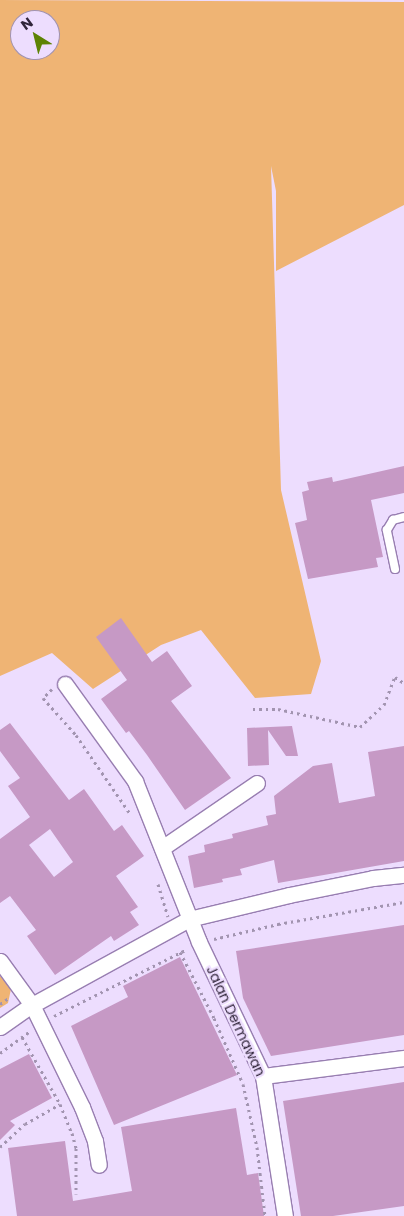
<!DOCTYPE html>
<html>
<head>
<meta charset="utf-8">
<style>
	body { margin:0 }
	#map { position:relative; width:404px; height:1216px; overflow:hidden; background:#edddfe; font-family:Poppins,sans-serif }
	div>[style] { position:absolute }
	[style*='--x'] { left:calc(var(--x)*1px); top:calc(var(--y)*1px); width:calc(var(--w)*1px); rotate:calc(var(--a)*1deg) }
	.green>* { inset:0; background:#efb474 }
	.building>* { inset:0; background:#c699c5 }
	.path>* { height:3px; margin-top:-1.5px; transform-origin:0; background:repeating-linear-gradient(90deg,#a294b0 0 2.5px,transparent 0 6.5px) }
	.roads { filter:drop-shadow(1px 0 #987eb1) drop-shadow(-1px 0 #987eb1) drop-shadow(0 1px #987eb1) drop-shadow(0 -1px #987eb1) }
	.lane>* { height:8px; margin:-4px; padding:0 4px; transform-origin:4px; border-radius:4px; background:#fff }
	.street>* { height:15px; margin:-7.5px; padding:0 7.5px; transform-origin:7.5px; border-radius:7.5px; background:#fff }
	span { translate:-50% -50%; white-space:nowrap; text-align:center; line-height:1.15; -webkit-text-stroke:4.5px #edddfe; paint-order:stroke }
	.street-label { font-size:14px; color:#30253a }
	.north { position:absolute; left:10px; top:10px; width:50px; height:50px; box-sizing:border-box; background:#edddfe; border:1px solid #a193b0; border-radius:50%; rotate:324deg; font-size:14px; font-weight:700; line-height:20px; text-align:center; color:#30253a }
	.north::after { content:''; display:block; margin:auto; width:18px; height:22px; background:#5d8304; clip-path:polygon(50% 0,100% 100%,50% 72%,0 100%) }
</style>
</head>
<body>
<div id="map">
	<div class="green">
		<div style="clip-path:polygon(evenodd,0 0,404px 2px,404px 205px,276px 271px,276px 191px,271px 166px,281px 490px,321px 661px,311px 694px,255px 698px,201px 630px,161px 645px,93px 689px,52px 653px,0 676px,0 0,20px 20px,50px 20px,50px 50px,20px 50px,20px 20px)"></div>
		<div style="clip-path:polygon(0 976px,11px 989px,8px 1003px,0 1008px)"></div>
	</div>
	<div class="building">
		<div style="clip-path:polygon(404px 466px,404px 493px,371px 500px,383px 557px,376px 558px,378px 567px,308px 579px,295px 523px,307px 520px,302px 492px,309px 490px,307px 482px,332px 477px,333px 482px)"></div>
		<div style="clip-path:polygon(121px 618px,152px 662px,167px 651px,192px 686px,171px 701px,231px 778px,185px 810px,147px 755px,129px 731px,126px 733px,101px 699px,127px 680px,96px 637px)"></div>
		<div style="clip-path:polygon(evenodd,10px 723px,69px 800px,84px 789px,114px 831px,122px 825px,144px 856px,116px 876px,138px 907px,130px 912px,139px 925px,114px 941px,111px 936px,55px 975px,27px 936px,36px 930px,10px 896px,0 903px,0 839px,30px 817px,8px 786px,20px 778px,0 751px,0 730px,10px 723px,50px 829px,73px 862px,54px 877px,29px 845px,50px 829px)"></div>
		<div style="clip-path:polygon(292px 726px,298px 756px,286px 756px,268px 730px,269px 765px,248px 766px,247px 728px)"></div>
		<div style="clip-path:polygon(404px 746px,404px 861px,278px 883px,274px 860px,240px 869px,242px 875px,222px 879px,223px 882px,194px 888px,188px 856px,205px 852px,204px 845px,233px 838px,232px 834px,268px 825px,266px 816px,276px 814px,274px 796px,313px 766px,332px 763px,339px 803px,375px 796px,368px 752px)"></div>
		<div style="clip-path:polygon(404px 925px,404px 1035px,271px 1056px,243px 998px,236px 951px)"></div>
		<div style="clip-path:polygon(180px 957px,237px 1075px,114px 1125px,71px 1026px,128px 997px,123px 986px)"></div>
		<div style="clip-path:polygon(29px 1054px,52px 1098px,10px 1121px,15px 1125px,0 1140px,0 1069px)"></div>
		<div style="clip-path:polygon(404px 1082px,404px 1206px,333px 1216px,301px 1216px,283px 1101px)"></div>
		<div style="clip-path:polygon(236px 1108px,247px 1175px,258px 1173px,264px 1216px,17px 1216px,8px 1148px,65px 1141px,73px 1201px,132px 1191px,121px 1127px)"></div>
	</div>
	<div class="path">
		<div style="--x:52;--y:689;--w:13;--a:135"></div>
		<div style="--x:43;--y:698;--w:50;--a:48.3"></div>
		<div style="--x:76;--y:735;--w:97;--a:55.5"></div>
		<div style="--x:253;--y:709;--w:25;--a:0"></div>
		<div style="--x:278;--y:709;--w:84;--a:12.4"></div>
		<div style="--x:360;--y:727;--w:33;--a:-43"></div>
		<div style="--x:384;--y:705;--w:30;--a:-69"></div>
		<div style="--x:395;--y:677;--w:11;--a:34"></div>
		<div style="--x:158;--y:884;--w:34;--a:73"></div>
		<div style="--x:214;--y:939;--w:66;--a:-13.2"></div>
		<div style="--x:278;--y:924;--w:128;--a:-9.9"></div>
		<div style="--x:180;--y:952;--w:74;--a:62.7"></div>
		<div style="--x:214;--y:1018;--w:72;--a:66.3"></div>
		<div style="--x:243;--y:1084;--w:65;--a:77.5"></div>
		<div style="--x:257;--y:1147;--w:69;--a:83.4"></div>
		<div style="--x:0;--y:1004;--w:12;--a:-35"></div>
		<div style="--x:54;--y:1016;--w:149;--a:-26.7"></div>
		<div style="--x:22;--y:1037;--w:77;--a:60.4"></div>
		<div style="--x:60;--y:1104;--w:31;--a:68"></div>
		<div style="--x:72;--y:1133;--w:16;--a:75"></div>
		<div style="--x:76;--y:1148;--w:46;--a:90"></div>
		<div style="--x:0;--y:1053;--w:37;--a:-36"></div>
		<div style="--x:0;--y:1147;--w:34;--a:-43"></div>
		<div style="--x:25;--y:1124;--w:40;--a:-29.7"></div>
	</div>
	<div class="roads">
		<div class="lane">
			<div style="--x:395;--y:569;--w:40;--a:-102"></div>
			<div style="--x:387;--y:530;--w:12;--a:-59"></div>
			<div style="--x:393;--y:520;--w:11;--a:-15"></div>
		</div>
		<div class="street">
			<div style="--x:65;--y:684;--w:120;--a:54.2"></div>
			<div style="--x:135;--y:781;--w:173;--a:68.3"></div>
			<div style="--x:199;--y:942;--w:148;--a:64.5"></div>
			<div style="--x:263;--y:1076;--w:142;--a:81.1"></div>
			<div style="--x:162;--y:848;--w:115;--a:-34.4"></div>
			<div style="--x:0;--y:961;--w:54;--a:54"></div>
			<div style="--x:32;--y:1005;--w:114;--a:63.9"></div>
			<div style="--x:82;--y:1107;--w:36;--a:69"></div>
			<div style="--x:95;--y:1141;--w:24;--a:81"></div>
			<div style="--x:0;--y:1027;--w:39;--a:-35"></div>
			<div style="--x:32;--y:1005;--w:179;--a:-28.7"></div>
			<div style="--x:189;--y:919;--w:103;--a:-13.5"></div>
			<div style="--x:289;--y:895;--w:86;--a:-11.4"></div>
			<div style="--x:373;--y:878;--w:31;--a:-6"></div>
			<div style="--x:263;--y:1076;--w:142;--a:-7.3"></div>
		</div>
	</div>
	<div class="street-label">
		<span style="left:236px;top:1021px;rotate:65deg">Jalan Dermawan</span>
	</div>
	<div class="north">N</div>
</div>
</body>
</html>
